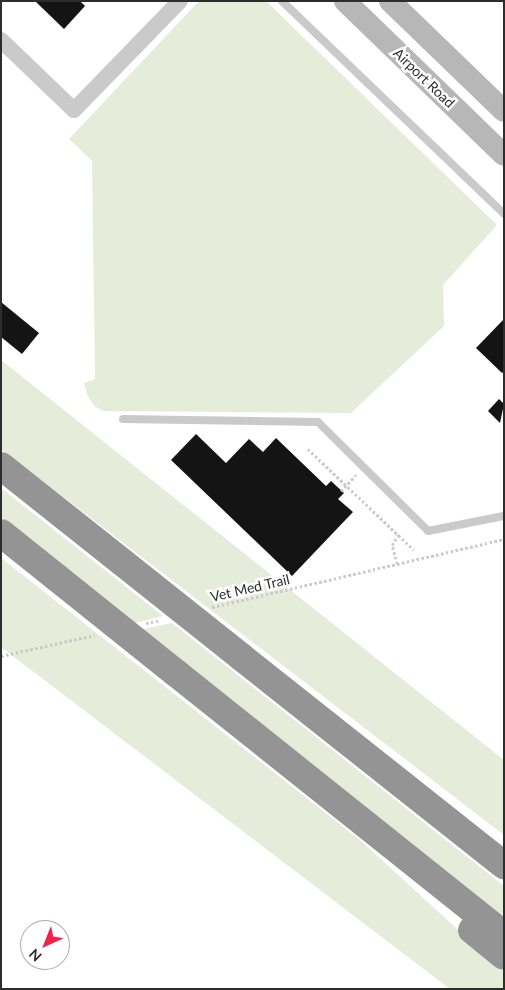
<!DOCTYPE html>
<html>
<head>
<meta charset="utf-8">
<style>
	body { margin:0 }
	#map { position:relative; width:505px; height:990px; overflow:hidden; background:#fff; font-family:Lato,sans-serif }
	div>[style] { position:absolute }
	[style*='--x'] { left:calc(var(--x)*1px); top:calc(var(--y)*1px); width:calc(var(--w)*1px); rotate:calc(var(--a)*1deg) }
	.green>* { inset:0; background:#e5ecd9 }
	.building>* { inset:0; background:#141414 }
	.path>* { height:2.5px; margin-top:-1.25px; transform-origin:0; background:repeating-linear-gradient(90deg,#cacaca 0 2.5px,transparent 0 5px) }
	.service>* { height:8px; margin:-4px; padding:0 4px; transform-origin:4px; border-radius:4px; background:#cacaca }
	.minor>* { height:16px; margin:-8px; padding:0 8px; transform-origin:8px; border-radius:8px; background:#cacaca }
	.secondary>* { height:22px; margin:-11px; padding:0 11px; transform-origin:11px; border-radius:11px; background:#b7b7b7 }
	.motorway>* { height:28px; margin:-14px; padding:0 14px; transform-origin:14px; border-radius:14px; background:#949494 }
	.motorway-bridge>* { height:28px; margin:-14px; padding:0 14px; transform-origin:14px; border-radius:14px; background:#949494 }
	span { translate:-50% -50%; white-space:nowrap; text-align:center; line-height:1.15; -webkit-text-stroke:5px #fff; paint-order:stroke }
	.street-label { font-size:14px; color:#2d2d2d }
	.frame { position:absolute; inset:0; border:2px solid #2d2d2d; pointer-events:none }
	.north { position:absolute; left:20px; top:920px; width:50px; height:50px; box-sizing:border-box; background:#fff; border:1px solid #ababab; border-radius:50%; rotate:224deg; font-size:14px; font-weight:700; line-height:20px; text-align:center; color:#2d2d2d }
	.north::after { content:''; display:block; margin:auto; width:18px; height:22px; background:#f1224a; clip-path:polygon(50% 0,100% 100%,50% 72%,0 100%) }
</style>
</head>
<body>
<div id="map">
	<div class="green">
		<div style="clip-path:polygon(199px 1px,266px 1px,497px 225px,443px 285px,444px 326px,351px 413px,104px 411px,94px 406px,87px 394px,84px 383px,95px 379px,92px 161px,69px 139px)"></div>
		<div style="clip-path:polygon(1px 360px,504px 760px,504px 835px,1px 449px)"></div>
		<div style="clip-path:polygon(1px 488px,101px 567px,163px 616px,135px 623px,72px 574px,1px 517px)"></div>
		<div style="clip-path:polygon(1px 558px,360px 840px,504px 972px,504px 989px,450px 989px,1px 647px)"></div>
		<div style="clip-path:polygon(172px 623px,504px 886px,504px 918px,143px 629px)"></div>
	</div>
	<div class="building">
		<div style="clip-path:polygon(35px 1px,80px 1px,85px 6px,64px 29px)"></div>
		<div style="clip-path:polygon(1px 302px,39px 333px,22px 354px,1px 337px)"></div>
		<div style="clip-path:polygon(504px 319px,504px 371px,502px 373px,476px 348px)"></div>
		<div style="clip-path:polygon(499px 399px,504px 404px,500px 423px,488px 411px)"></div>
		<div style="clip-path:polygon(196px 434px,226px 463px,249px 439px,263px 452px,276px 438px,326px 486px,331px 481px,344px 493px,338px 499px,353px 512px,292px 576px,171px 460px)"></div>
	</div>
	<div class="path">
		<div style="--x:308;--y:449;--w:146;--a:43.6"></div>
		<div style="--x:341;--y:491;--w:22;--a:-47"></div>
		<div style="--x:397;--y:564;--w:20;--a:-105"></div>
		<div style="--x:392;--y:545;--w:12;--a:-59"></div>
		<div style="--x:212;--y:607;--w:300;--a:-13.1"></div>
		<div style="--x:146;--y:623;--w:15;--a:-11"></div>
		<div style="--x:1;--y:656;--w:96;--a:-12.6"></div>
	</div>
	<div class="service">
		<div style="--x:282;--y:1;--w:308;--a:43.8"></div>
		<div style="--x:123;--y:419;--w:195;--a:0.9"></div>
		<div style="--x:318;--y:422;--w:155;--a:44.7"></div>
		<div style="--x:428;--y:531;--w:77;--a:-11.2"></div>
	</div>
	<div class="minor">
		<div style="--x:1;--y:40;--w:101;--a:43.8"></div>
		<div style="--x:74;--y:110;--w:152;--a:-45.8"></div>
	</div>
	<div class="secondary">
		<div style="--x:345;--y:1;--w:221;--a:44.1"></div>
		<div style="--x:390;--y:1;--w:158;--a:44"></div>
	</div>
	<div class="motorway">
		<div style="--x:1;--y:466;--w:154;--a:38.4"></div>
		<div style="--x:1;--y:533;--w:70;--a:38.7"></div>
		<div style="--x:240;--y:656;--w:337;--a:38.4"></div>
		<div style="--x:176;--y:673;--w:420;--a:38.6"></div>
		<div style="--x:472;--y:930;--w:41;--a:39.1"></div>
	</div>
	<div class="motorway-bridge">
		<div style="--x:122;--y:562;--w:151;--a:38.5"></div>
		<div style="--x:56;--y:577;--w:154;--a:38.7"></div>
	</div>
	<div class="street-label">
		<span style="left:424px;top:78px;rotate:44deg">Airport Road</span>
		<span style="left:250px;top:588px;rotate:-13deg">Vet Med Trail</span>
	</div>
	<div class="frame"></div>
	<div class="north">N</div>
</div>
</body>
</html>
